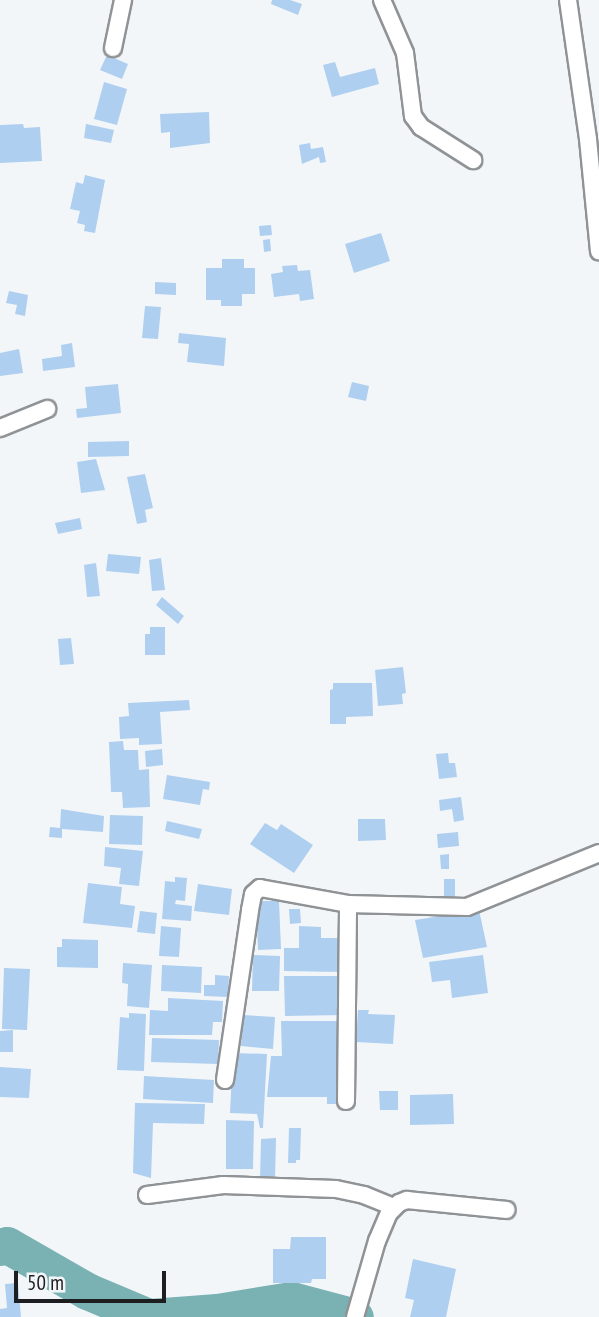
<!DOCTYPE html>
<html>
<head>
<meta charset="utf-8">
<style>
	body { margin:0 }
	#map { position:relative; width:599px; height:1317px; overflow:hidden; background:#f3f6f9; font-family:"PT Sans Narrow",sans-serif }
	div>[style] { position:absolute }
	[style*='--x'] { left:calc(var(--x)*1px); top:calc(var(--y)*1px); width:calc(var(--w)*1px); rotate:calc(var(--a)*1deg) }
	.river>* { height:37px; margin:-18.5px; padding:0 18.5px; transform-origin:18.5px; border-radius:18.5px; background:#7ab2b3 }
	.building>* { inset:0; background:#aecff0 }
	.roads { filter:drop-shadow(2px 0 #909396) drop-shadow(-2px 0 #909396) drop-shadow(0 2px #909396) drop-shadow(0 -2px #909396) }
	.street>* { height:16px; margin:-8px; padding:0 8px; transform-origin:8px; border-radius:8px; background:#fff }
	span { translate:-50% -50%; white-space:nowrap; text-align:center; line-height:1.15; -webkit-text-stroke:5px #f3f6f9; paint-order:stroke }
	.scale { position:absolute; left:14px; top:1271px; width:152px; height:32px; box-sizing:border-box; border:4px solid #1d1e1f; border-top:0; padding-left:9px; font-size:21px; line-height:24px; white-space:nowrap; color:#1d1e1f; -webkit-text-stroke:5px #f3f6f9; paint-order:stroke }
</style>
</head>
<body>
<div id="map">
	<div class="river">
		<div style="--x:0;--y:1247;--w:7;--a:-16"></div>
		<div style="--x:7;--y:1245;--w:92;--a:29.9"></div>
		<div style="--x:87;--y:1291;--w:67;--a:22.8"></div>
		<div style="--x:150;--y:1317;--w:67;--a:-4.3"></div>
		<div style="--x:217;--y:1312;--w:75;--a:-9.2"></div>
		<div style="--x:291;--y:1300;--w:66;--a:14.9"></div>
	</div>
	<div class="building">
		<div style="clip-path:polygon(272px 0,290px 0,302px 4px,298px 15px,271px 4px)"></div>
		<div style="clip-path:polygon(107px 55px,128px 64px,122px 79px,100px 70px)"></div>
		<div style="clip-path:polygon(335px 62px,340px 77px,375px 68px,379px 84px,332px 97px,323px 65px)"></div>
		<div style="clip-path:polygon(104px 82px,127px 89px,117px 125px,94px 119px)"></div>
		<div style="clip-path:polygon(209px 112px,210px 143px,170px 148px,170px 132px,161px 133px,160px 114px)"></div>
		<div style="clip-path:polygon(23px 124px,24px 128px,40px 127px,42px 161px,0 163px,0 125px)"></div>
		<div style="clip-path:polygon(86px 124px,114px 130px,111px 143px,84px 138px)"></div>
		<div style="clip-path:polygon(310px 143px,311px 149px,323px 147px,326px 162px,320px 163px,319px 157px,302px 164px,299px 145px)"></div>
		<div style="clip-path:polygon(85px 175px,105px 180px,95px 233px,84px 231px,85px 225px,77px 223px,80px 211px,70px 209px,76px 182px,83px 184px)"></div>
		<div style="clip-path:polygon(271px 225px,272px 235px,260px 236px,259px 226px)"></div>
		<div style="clip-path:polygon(381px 233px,390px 261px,354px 273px,345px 244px)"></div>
		<div style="clip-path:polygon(270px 239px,271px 251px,264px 252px,263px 240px)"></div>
		<div style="clip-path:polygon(222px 259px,244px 259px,244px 268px,255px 268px,255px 294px,242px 294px,242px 306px,221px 306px,221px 300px,206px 300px,206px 268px,222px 268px)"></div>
		<div style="clip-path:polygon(297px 265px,298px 271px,310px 270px,314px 299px,300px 301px,299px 294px,274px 297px,271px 274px,283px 272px,282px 266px)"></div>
		<div style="clip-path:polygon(155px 282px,176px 283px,176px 295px,155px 294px)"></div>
		<div style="clip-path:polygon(9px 291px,28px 295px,25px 316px,15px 314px,17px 305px,6px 303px)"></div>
		<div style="clip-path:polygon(145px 306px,161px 307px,158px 339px,142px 338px)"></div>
		<div style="clip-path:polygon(179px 333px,226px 338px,224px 366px,187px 362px,189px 344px,178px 343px)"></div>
		<div style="clip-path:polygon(72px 343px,75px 367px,43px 371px,42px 359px,62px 356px,61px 345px)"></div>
		<div style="clip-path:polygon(19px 349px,23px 373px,0 376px,0 353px)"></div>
		<div style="clip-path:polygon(352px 382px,369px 386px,366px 401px,348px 397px)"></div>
		<div style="clip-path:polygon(118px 384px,121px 413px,77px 418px,76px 409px,87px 408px,85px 387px)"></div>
		<div style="clip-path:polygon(129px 441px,129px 456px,88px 457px,88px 442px)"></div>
		<div style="clip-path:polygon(96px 459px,105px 490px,81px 493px,77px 462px)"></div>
		<div style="clip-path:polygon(145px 474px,153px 508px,145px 510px,147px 522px,137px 524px,127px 477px)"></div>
		<div style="clip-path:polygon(80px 518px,82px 529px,58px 534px,55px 523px)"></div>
		<div style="clip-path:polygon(108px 554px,141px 557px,139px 574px,106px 571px)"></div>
		<div style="clip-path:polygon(161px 558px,165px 590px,152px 591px,149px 560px)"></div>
		<div style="clip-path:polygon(96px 563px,100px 596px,87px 597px,84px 565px)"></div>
		<div style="clip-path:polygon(162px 597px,184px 616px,178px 624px,156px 605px)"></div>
		<div style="clip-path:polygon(150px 627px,165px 627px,165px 655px,145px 655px,145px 634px,150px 634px)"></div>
		<div style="clip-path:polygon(71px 638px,74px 664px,60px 665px,58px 639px)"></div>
		<div style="clip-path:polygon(403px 667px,406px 693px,402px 694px,403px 704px,378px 706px,375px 670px)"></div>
		<div style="clip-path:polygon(333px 683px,372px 683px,373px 716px,346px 717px,346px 724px,330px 724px,330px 690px,333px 689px)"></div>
		<div style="clip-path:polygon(189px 700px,190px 710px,160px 712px,162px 744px,139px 745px,139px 738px,120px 739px,119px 717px,129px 716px,128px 703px)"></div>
		<div style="clip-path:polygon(123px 741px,124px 750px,138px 750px,139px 770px,149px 769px,150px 807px,123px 808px,122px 792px,111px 792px,109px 742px)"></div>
		<div style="clip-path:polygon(162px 749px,163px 765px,146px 767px,145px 751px)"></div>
		<div style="clip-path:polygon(448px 753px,449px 763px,455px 763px,457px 777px,439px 779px,436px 754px)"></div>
		<div style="clip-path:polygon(167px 775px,210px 782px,209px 790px,203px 789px,200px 805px,163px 799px)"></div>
		<div style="clip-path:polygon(461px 797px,464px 820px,454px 822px,452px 809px,440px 811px,439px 800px)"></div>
		<div style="clip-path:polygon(61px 809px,104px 816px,103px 832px,62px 829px,62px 838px,49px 837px,50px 827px,60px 828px)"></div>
		<div style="clip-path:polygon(110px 815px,143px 816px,142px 845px,109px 844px)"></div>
		<div style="clip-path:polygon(358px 819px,385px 819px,386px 840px,358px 841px)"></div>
		<div style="clip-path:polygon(167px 821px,202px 829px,199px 839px,165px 831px)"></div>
		<div style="clip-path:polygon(265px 823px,277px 830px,281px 824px,313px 845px,294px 873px,250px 844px)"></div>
		<div style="clip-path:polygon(458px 832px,459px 846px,438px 848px,437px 834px)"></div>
		<div style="clip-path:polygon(105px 847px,143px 851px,139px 886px,119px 884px,121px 868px,104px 866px)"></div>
		<div style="clip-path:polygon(449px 854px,449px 869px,441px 869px,440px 855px)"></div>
		<div style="clip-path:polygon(175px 877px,187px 878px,185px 901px,176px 900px,175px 904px,192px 906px,191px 921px,162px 919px,165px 881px,175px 882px)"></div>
		<div style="clip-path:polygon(444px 879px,455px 879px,455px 897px,444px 897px)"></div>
		<div style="clip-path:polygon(88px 883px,122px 887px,120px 904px,135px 906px,132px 928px,83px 923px)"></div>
		<div style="clip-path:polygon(198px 884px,232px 889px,229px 915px,194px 911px)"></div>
		<div style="clip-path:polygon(256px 901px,279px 901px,281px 949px,258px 950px)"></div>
		<div style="clip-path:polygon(289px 909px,300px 909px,301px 923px,290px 924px)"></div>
		<div style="clip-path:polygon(479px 910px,487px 947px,423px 958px,415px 920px)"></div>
		<div style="clip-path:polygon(140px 911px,157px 913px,155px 934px,137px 932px)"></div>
		<div style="clip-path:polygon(161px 926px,181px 928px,179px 957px,159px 956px)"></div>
		<div style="clip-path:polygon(299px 926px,321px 927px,321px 938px,341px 938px,340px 972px,284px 971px,284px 948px,299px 948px)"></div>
		<div style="clip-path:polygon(62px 939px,98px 940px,98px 968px,57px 967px,57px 947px,62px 947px)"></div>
		<div style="clip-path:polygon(253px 955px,280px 956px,279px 991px,252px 991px)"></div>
		<div style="clip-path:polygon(483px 955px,488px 993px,452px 998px,450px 980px,432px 982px,429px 962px)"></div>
		<div style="clip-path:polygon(123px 963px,152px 965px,149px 1008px,127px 1006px,128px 984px,122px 983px)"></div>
		<div style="clip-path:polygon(162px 965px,202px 967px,201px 993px,161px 991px)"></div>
		<div style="clip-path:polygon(4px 968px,30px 969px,27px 1030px,2px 1029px)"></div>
		<div style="clip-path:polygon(215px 975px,229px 976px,228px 997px,204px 996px,204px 985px,215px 985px)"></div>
		<div style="clip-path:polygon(284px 976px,342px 976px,343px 1015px,285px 1016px)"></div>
		<div style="clip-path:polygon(168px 998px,223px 1001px,222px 1022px,213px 1022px,212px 1035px,149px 1035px,150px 1010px,168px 1011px)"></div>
		<div style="clip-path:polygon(358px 1010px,369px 1010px,368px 1014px,395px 1015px,393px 1044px,356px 1042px)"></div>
		<div style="clip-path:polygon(129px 1013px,146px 1014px,144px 1071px,117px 1070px,120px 1017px,129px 1018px)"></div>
		<div style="clip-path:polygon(243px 1015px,275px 1017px,273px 1049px,241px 1046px)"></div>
		<div style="clip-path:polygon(281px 1021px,341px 1021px,340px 1104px,327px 1104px,327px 1097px,267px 1097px,271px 1056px,282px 1056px)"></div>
		<div style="clip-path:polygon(13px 1030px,13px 1052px,0 1052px,0 1031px)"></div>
		<div style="clip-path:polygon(152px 1038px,219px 1040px,218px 1064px,151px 1062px)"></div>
		<div style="clip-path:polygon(233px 1053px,267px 1054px,263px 1128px,260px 1128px,257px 1114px,230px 1113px)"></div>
		<div style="clip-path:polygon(0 1067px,31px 1069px,29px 1098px,0 1097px)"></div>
		<div style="clip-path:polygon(144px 1076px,214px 1080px,213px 1103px,143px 1099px)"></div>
		<div style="clip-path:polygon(379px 1091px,398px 1091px,398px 1110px,380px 1110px)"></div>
		<div style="clip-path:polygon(453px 1094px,454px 1124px,410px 1125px,410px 1095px)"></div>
		<div style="clip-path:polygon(135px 1103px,205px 1104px,204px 1124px,153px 1123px,151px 1178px,133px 1173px)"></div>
		<div style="clip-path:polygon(226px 1120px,254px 1121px,253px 1169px,226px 1169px)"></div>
		<div style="clip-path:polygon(289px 1128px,301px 1128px,300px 1160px,296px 1160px,296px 1163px,288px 1163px)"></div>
		<div style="clip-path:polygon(276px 1138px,275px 1180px,260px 1180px,261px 1139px)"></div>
		<div style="clip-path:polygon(291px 1237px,326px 1237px,326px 1279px,312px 1279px,311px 1283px,273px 1283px,273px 1249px,290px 1249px)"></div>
		<div style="clip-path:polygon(413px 1259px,456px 1269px,446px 1317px,410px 1317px,414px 1300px,405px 1298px)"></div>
		<div style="clip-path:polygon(18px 1283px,21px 1317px,0 1317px,0 1309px,7px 1308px,5px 1284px)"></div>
	</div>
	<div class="roads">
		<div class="street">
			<div style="--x:382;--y:0;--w:58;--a:66.5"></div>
			<div style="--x:405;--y:53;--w:64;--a:82.8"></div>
			<div style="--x:413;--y:116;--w:14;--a:54"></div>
			<div style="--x:421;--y:127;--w:62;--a:32.4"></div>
			<div style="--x:568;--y:0;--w:140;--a:81.8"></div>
			<div style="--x:588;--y:139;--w:113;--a:84.4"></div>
			<div style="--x:113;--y:48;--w:49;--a:-78.2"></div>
			<div style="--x:0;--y:428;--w:51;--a:-22"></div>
			<div style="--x:225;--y:1080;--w:172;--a:-81.6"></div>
			<div style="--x:250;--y:910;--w:16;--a:-79"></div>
			<div style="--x:253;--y:894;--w:9;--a:-41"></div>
			<div style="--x:260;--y:888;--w:89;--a:10.3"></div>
			<div style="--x:348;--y:904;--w:119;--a:1.4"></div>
			<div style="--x:467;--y:907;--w:143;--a:-22.2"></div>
			<div style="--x:346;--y:1101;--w:197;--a:-89.4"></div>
			<div style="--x:147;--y:1195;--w:77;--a:-7.5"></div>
			<div style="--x:223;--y:1185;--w:113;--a:2"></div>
			<div style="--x:336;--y:1189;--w:29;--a:12"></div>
			<div style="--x:364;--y:1195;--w:31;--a:22"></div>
			<div style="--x:355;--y:1317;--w:79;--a:-73.9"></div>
			<div style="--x:377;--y:1241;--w:30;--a:-67"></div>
			<div style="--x:389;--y:1213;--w:14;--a:-45"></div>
			<div style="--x:399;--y:1203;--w:9;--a:-21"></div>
			<div style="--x:407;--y:1200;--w:100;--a:5.7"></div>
		</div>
	</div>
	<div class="scale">50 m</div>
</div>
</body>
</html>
